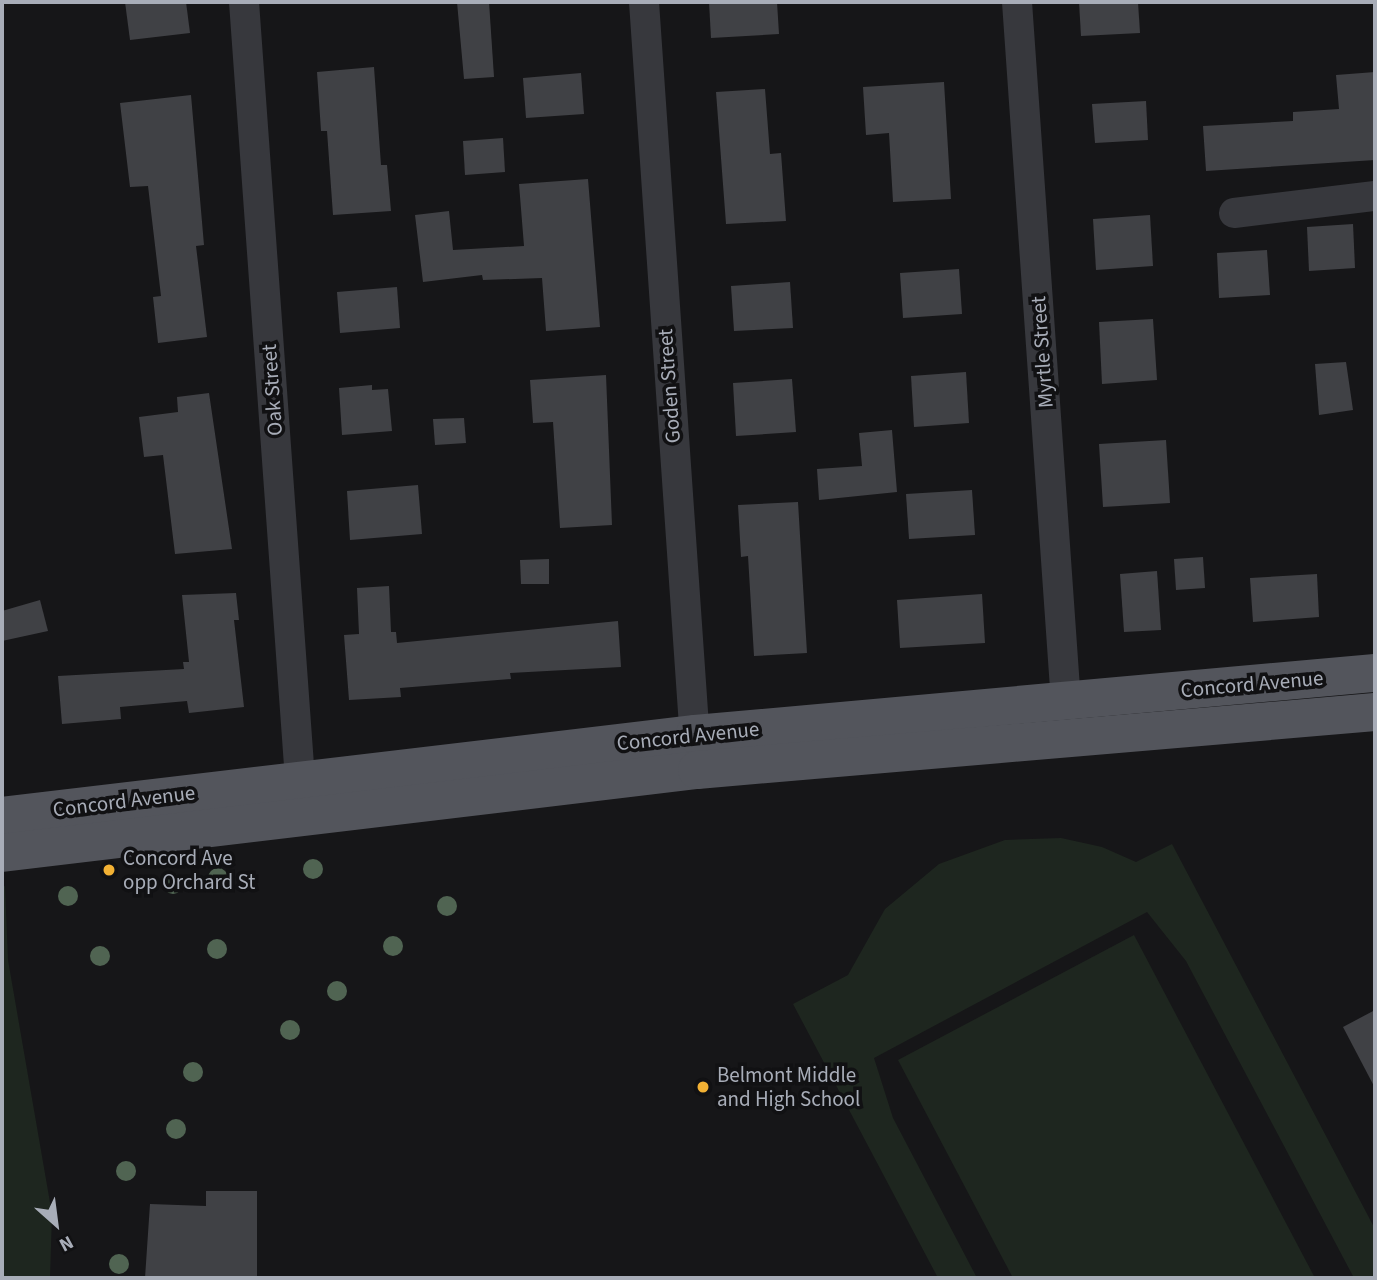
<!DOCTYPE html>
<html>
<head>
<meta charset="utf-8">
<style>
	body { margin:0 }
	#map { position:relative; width:1377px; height:1280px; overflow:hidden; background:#161618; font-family:"Source Sans 3",sans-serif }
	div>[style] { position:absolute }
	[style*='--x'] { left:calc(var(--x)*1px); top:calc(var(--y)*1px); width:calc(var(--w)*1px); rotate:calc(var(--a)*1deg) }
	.green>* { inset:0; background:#1e261f }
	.building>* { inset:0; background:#404145 }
	.minor>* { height:30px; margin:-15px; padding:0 15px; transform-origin:15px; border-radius:15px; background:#37383d }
	.primary>* { height:38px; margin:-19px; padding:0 19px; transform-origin:19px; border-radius:19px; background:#53555c }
	.trees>* { width:20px; height:20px; margin:-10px; border-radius:50%; background:#506452 }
	.dots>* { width:19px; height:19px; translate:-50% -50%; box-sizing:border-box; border:4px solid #111113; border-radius:50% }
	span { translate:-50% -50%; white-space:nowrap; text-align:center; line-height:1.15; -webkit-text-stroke:7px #111113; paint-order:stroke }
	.street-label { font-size:21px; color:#a8adb8 }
	.poi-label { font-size:21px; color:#a8adb8 }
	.left { translate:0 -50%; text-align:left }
	.frame { position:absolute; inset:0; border:4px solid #a8adb8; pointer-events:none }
	.north { position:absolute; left:21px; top:1189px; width:70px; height:70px; -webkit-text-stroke:5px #111113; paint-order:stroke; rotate:152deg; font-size:19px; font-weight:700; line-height:28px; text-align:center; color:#a8adb8 }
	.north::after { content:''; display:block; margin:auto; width:24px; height:32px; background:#a8adb8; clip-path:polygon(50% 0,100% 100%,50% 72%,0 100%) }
</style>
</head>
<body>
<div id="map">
	<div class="green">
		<div style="clip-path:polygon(1061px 838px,1102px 847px,1136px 862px,1172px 844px,1375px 1229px,1375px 1278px,1354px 1278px,1186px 961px,1147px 912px,874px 1058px,893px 1118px,977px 1278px,938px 1278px,793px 1004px,848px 975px,885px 909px,939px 864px,1005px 840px)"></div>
		<div style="clip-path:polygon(5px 886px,8px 960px,52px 1214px,50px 1278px,2px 1278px,2px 887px)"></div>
		<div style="clip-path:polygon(1134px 935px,1315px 1278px,1013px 1278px,898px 1060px)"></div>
	</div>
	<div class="building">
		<div style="clip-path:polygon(125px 2px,186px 2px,190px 33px,130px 40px)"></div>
		<div style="clip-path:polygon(457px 2px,489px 2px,494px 77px,464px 79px)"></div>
		<div style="clip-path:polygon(709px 2px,777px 2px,779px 34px,711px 38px)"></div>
		<div style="clip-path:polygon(1079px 2px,1138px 2px,1140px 33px,1081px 36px)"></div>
		<div style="clip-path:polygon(374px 67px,381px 165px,387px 165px,391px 211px,333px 215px,327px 131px,321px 131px,317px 72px)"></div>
		<div style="clip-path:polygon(1375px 72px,1375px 160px,1206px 171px,1203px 126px,1293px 121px,1293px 112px,1339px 109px,1336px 75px)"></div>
		<div style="clip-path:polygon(581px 73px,584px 114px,526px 118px,523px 78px)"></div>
		<div style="clip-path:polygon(944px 82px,951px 199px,893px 202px,889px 133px,866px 135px,863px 87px)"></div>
		<div style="clip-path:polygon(765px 89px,770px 154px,781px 153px,786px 221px,726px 224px,716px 92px)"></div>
		<div style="clip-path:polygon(191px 95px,204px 245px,196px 246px,207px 337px,158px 343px,153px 297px,161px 296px,148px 186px,130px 187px,120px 103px)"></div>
		<div style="clip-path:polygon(1146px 101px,1148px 140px,1095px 143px,1092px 104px)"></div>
		<div style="clip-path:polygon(503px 138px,505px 172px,465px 175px,463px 141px)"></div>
		<div style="clip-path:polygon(588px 179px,600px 327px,546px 331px,542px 278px,483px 280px,482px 275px,423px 282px,415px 215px,449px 211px,453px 250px,524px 246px,519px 184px)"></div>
		<div style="clip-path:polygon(1150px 215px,1153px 266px,1096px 270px,1093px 219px)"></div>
		<div style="clip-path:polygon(1353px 224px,1355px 268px,1309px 271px,1307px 227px)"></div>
		<div style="clip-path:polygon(1267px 250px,1270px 295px,1219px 298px,1217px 253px)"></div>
		<div style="clip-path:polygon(959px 269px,962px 314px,903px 318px,900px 273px)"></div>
		<div style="clip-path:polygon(790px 282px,793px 328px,734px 331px,731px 286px)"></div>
		<div style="clip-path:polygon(397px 287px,400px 328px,340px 333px,337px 292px)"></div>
		<div style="clip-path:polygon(1153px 319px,1157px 380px,1102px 384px,1099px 322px)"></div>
		<div style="clip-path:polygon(1346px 362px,1353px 410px,1319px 415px,1315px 364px)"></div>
		<div style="clip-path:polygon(966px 372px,969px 423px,914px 427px,911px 376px)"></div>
		<div style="clip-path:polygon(606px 375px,612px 525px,560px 528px,553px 422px,533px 423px,530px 380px)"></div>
		<div style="clip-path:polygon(792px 379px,796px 432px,736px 436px,733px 383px)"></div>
		<div style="clip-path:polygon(372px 385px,372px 390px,388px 389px,392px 431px,342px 435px,339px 388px)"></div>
		<div style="clip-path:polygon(209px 393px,232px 549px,175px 554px,163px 455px,144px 457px,139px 417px,178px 412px,177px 397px)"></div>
		<div style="clip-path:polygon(464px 418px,466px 443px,435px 445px,433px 419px)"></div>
		<div style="clip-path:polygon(892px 430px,897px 492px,819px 500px,817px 469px,862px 466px,859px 433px)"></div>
		<div style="clip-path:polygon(1166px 440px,1170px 503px,1103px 507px,1099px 444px)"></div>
		<div style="clip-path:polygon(418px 485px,422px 534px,350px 540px,347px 491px)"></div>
		<div style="clip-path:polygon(972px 490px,975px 535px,909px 539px,906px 494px)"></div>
		<div style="clip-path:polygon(798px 502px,807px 653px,754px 656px,748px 556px,741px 557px,738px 505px)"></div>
		<div style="clip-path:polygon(1203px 557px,1205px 588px,1176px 590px,1174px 559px)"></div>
		<div style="clip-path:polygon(549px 559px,549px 584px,521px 584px,520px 560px)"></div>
		<div style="clip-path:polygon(1157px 571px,1161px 630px,1124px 632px,1120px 574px)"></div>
		<div style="clip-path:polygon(1317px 574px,1319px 617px,1253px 622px,1250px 578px)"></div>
		<div style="clip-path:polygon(389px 586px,391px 632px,396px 632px,397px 643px,618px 621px,621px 667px,510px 673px,511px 679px,400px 688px,401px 697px,349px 700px,344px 635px,359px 634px,357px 588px)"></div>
		<div style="clip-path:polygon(236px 593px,239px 620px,234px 620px,244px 707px,189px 713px,187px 701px,120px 707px,121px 719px,62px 724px,58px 676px,184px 669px,183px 662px,189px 662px,182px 595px)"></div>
		<div style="clip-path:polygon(982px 594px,985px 643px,900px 648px,897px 600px)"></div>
		<div style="clip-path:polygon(40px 600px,48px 631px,2px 641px,2px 611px)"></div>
		<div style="clip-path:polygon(1375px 1010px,1375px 1088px,1343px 1027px)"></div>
		<div style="clip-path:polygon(206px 1191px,257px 1191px,257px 1278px,145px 1278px,150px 1204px,206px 1206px)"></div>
	</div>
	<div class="minor">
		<div style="--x:244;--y:2;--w:779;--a:85.88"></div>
		<div style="--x:644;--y:2;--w:756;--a:86.05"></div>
		<div style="--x:1017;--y:2;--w:702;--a:86"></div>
		<div style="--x:1234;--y:213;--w:142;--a:-6.9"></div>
	</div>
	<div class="primary">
		<div style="--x:2;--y:816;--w:698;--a:-6.75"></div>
		<div style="--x:695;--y:734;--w:683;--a:-5.13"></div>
		<div style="--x:2;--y:853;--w:700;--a:-6.81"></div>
		<div style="--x:697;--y:770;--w:680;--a:-4.89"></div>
	</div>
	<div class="trees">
		<div style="left:313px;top:869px"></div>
		<div style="left:218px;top:878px"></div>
		<div style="left:173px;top:884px"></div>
		<div style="left:68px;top:896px"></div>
		<div style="left:447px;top:906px"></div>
		<div style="left:393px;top:946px"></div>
		<div style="left:217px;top:949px"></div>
		<div style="left:100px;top:956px"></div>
		<div style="left:337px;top:991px"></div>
		<div style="left:290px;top:1030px"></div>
		<div style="left:193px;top:1072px"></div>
		<div style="left:176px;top:1129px"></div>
		<div style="left:126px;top:1171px"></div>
		<div style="left:119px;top:1264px"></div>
	</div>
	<div class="dots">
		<div style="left:109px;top:870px;background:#f2b134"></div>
		<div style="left:703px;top:1087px;background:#f2b134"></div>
	</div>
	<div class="street-label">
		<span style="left:1042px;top:352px;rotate:-94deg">Myrtle Street</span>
		<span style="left:669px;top:386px;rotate:-94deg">Goden Street</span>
		<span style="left:272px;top:390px;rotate:-94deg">Oak Street</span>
		<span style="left:1252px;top:684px;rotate:-5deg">Concord Avenue</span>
		<span style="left:688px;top:736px;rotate:-6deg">Concord Avenue</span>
		<span style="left:124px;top:801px;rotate:-7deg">Concord Avenue</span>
	</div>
	<div class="poi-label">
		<span class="left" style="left:123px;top:870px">Concord Ave<br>opp Orchard St</span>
		<span class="left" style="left:717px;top:1087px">Belmont Middle<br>and High School</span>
	</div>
	<div class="frame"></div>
	<div class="north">N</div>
</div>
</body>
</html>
